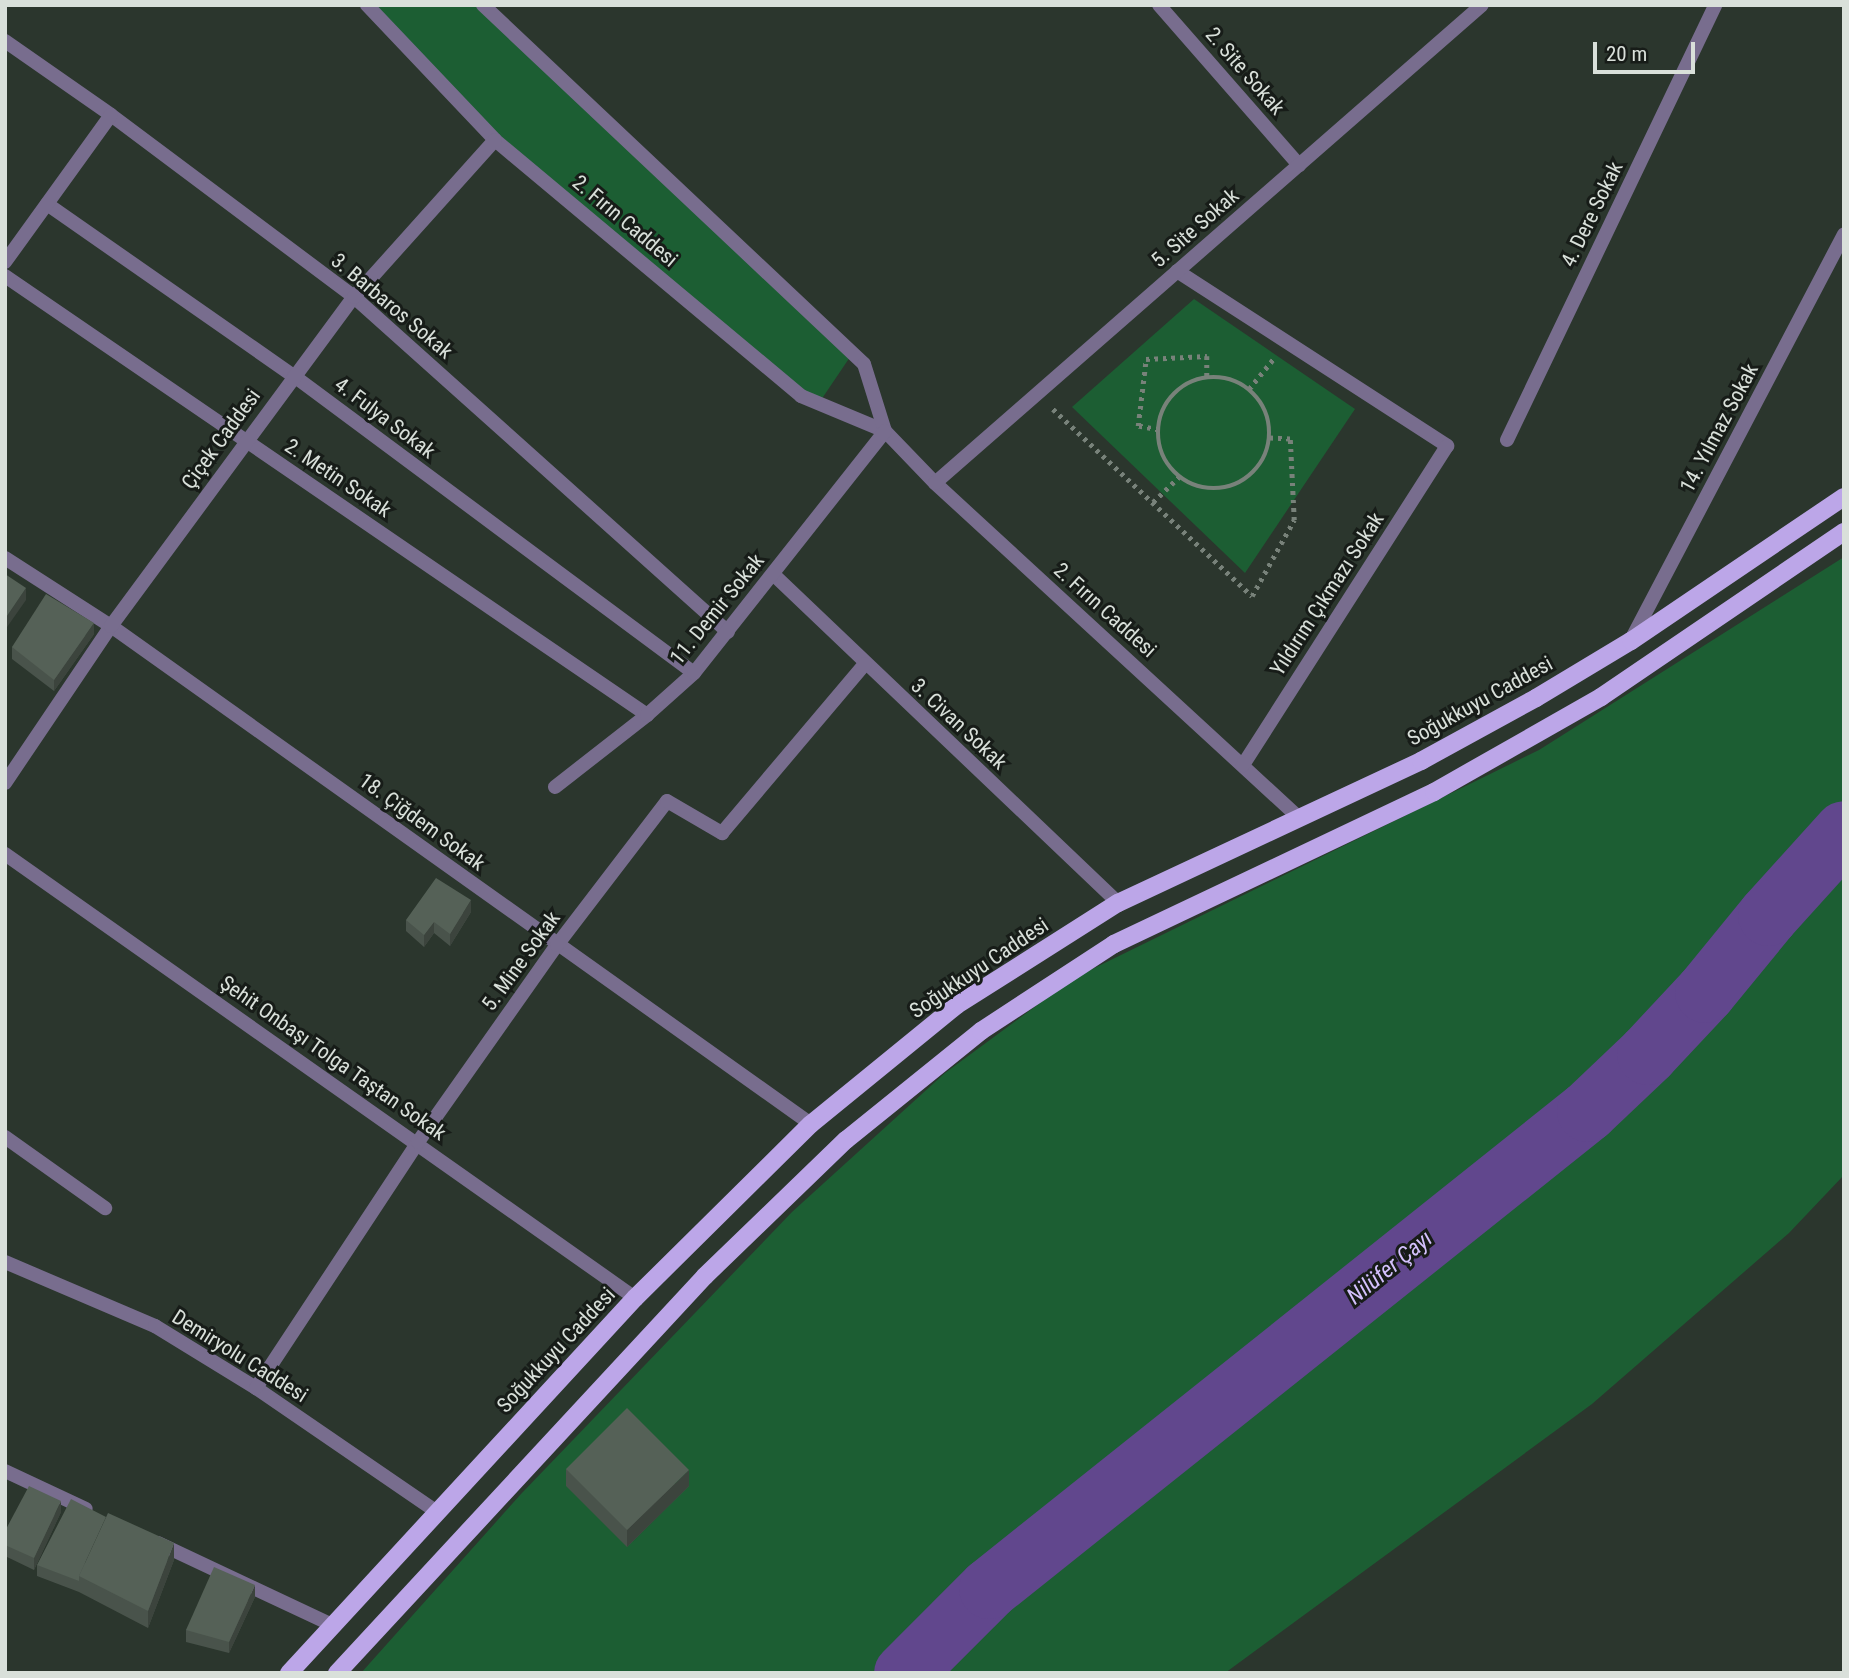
<!DOCTYPE html>
<html>
<head>
<meta charset="utf-8">
<style>
	body { margin:0 }
	#map { position:relative; width:1849px; height:1678px; overflow:hidden; background:#2b362d; font-family:"Roboto Condensed",sans-serif }
	div>[style] { position:absolute }
	[style*='--x'] { left:calc(var(--x)*1px); top:calc(var(--y)*1px); width:calc(var(--w)*1px); rotate:calc(var(--a)*1deg) }
	.green>* { inset:0; background:#1c5e33 }
	.river>* { height:61px; margin:-30.5px; padding:0 30.5px; transform-origin:30.5px; border-radius:30.5px; background:#61478d }
	.path>* { height:4.5px; margin-top:-2.25px; transform-origin:0; background:repeating-linear-gradient(90deg,#78827a 0 3.5px,transparent 0 8.5px) }
	.path>.ring { margin:-2.25px; padding:0; box-sizing:content-box; background:none; border:4.5px solid #78827a; border-radius:50% }
	.street>* { height:14px; margin:-7px; padding:0 7px; transform-origin:7px; border-radius:7px; background:#786d8e }
	.primary>* { height:18px; margin:-9px; padding:0 9px; transform-origin:9px; border-radius:9px; background:#bca6e8 }
	.wall>* { inset:0; background:#49534b }
	.shaded-wall>* { inset:0; background:#3c443d }
	.building>* { inset:0; background:#556157 }
	span { translate:-50% -50%; white-space:nowrap; text-align:center; line-height:1.15; -webkit-text-stroke:6px #171c18; paint-order:stroke }
	.street-label { font-size:21px; color:#d9e0da }
	.water-label { font-size:23px; color:#d4c1fd; font-style:italic }
	.frame { position:absolute; inset:0; border:7px solid #d9e0da; pointer-events:none }
	.scale { position:absolute; left:1593px; top:42px; width:102px; height:32px; box-sizing:border-box; border:4px solid #d9e0da; border-top:0; padding-left:9px; font-size:21px; line-height:24px; white-space:nowrap; color:#d9e0da; -webkit-text-stroke:5px #171c18; paint-order:stroke }
</style>
</head>
<body>
<div id="map">
	<div class="green">
		<div style="clip-path:polygon(373px 5px,478px 5px,850px 357px,821px 400px,802px 393px,500px 138px)"></div>
		<div style="clip-path:polygon(1194px 299px,1355px 409px,1245px 573px,1072px 407px)"></div>
		<div style="clip-path:polygon(1844px 557px,1844px 1175px,1789px 1233px,1592px 1404px,1225px 1673px,361px 1673px,521px 1494px,792px 1212px,945px 1073px,1074px 978px,1539px 750px)"></div>
	</div>
	<div class="river">
		<div style="--x:904;--y:1673;--w:120;--a:-45"></div>
		<div style="--x:989;--y:1588;--w:765;--a:-38.58"></div>
		<div style="--x:1587;--y:1111;--w:83;--a:-43.5"></div>
		<div style="--x:1647;--y:1054;--w:85;--a:-46.9"></div>
		<div style="--x:1705;--y:992;--w:99;--a:-50.7"></div>
		<div style="--x:1768;--y:915;--w:113;--a:-47.9"></div>
	</div>
	<div class="path">
		<div class="ring" style="left:1158px;top:377px;width:107.5px;height:107.5px"></div>
		<div style="--x:1249;--y:389;--w:38;--a:-51"></div>
		<div style="--x:1053;--y:409;--w:273;--a:43.2"></div>
		<div style="--x:1252;--y:596;--w:87;--a:-61.1"></div>
		<div style="--x:1294;--y:520;--w:81;--a:-92.8"></div>
		<div style="--x:1290;--y:439;--w:21;--a:-177"></div>
		<div style="--x:1159;--y:430;--w:21;--a:-169"></div>
		<div style="--x:1138;--y:426;--w:67;--a:-83.2"></div>
		<div style="--x:1146;--y:359;--w:61;--a:-2.8"></div>
		<div style="--x:1207;--y:356;--w:21;--a:90"></div>
		<div style="--x:1153;--y:502;--w:36;--a:-44"></div>
	</div>
	<div class="street">
		<div style="--x:367;--y:5;--w:186;--a:46.5"></div>
		<div style="--x:495;--y:140;--w:399;--a:39.9"></div>
		<div style="--x:801;--y:396;--w:91;--a:22.6"></div>
		<div style="--x:885;--y:431;--w:72;--a:46.1"></div>
		<div style="--x:935;--y:483;--w:495;--a:42.6"></div>
		<div style="--x:483;--y:5;--w:523;--a:43.3"></div>
		<div style="--x:864;--y:364;--w:70;--a:72.6"></div>
		<div style="--x:1159;--y:5;--w:213;--a:48.8"></div>
		<div style="--x:5;--y:41;--w:129;--a:34.9"></div>
		<div style="--x:111;--y:115;--w:304;--a:36.8"></div>
		<div style="--x:354;--y:297;--w:502;--a:41.85"></div>
		<div style="--x:47;--y:204;--w:301;--a:34.9"></div>
		<div style="--x:294;--y:376;--w:498;--a:36.6"></div>
		<div style="--x:5;--y:262;--w:181;--a:-54.2"></div>
		<div style="--x:1177;--y:271;--w:322;--a:32.9"></div>
		<div style="--x:1447;--y:446;--w:379;--a:122.6"></div>
		<div style="--x:5;--y:276;--w:778;--a:34.36"></div>
		<div style="--x:1507;--y:440;--w:482;--a:-64.4"></div>
		<div style="--x:935;--y:483;--w:726;--a:-41.15"></div>
		<div style="--x:5;--y:558;--w:126;--a:32.7"></div>
		<div style="--x:111;--y:626;--w:859;--a:35.43"></div>
		<div style="--x:773;--y:574;--w:477;--a:43.6"></div>
		<div style="--x:1631;--y:640;--w:458;--a:-62.3"></div>
		<div style="--x:5;--y:783;--w:189;--a:-56"></div>
		<div style="--x:111;--y:626;--w:409;--a:-53.6"></div>
		<div style="--x:354;--y:297;--w:211;--a:-48.1"></div>
		<div style="--x:555;--y:787;--w:117;--a:-38"></div>
		<div style="--x:647;--y:715;--w:63;--a:-41.8"></div>
		<div style="--x:694;--y:673;--w:308;--a:-51.7"></div>
		<div style="--x:5;--y:854;--w:771;--a:35.17"></div>
		<div style="--x:5;--y:1137;--w:123;--a:35.4"></div>
		<div style="--x:5;--y:1262;--w:163;--a:23.1"></div>
		<div style="--x:155;--y:1326;--w:119;--a:31.5"></div>
		<div style="--x:256;--y:1388;--w:219;--a:34.4"></div>
		<div style="--x:256;--y:1388;--w:295;--a:-56.6"></div>
		<div style="--x:418;--y:1142;--w:241;--a:-54.8"></div>
		<div style="--x:557;--y:945;--w:181;--a:-52.6"></div>
		<div style="--x:667;--y:801;--w:64;--a:30.2"></div>
		<div style="--x:722;--y:833;--w:221;--a:-49.8"></div>
		<div style="--x:5;--y:1471;--w:89;--a:25.1"></div>
		<div style="--x:158;--y:1543;--w:192;--a:25.2"></div>
	</div>
	<div class="primary">
		<div style="--x:289;--y:1673;--w:510;--a:-47.3"></div>
		<div style="--x:635;--y:1298;--w:247;--a:-44.7"></div>
		<div style="--x:811;--y:1124;--w:188;--a:-39.2"></div>
		<div style="--x:957;--y:1005;--w:191;--a:-32.4"></div>
		<div style="--x:1118;--y:903;--w:335;--a:-25.1"></div>
		<div style="--x:1421;--y:761;--w:131;--a:-28.7"></div>
		<div style="--x:1536;--y:698;--w:111;--a:-31"></div>
		<div style="--x:1631;--y:641;--w:257;--a:-34.1"></div>
		<div style="--x:337;--y:1673;--w:541;--a:-47.17"></div>
		<div style="--x:705;--y:1276;--w:196;--a:-44"></div>
		<div style="--x:846;--y:1140;--w:174;--a:-38.9"></div>
		<div style="--x:981;--y:1031;--w:159;--a:-33.2"></div>
		<div style="--x:1114;--y:944;--w:354;--a:-25.4"></div>
		<div style="--x:1434;--y:792;--w:192;--a:-29.6"></div>
		<div style="--x:1601;--y:697;--w:294;--a:-34.2"></div>
	</div>
	<div class="wall">
		<div style="clip-path:polygon(94px 634px,54px 691px,12px 659px,12px 647px)"></div>
		<div style="clip-path:polygon(471px 912px,450px 946px,434px 933px,424px 947px,406px 931px,406px 920px)"></div>
		<div style="clip-path:polygon(566px 1469px,689px 1486px,627px 1547px,566px 1486px)"></div>
		<div style="clip-path:polygon(61px 1512px,34px 1570px,5px 1556px,5px 1531px)"></div>
		<div style="clip-path:polygon(174px 1560px,148px 1628px,79px 1592px,37px 1576px,37px 1565px)"></div>
		<div style="clip-path:polygon(255px 1597px,229px 1653px,186px 1642px,186px 1630px)"></div>
	</div>
	<div class="shaded-wall">
		<div style="clip-path:polygon(26px 588px,26px 600px,5px 630px,5px 619px)"></div>
		<div style="clip-path:polygon(94px 623px,94px 634px,54px 691px,54px 680px)"></div>
		<div style="clip-path:polygon(471px 900px,471px 912px,450px 946px,450px 934px)"></div>
		<div style="clip-path:polygon(434px 922px,434px 933px,424px 947px,424px 935px)"></div>
		<div style="clip-path:polygon(689px 1470px,689px 1486px,627px 1547px,627px 1530px)"></div>
		<div style="clip-path:polygon(61px 1501px,61px 1512px,34px 1570px,34px 1558px)"></div>
		<div style="clip-path:polygon(174px 1543px,174px 1560px,148px 1628px,148px 1611px)"></div>
		<div style="clip-path:polygon(255px 1585px,255px 1597px,229px 1653px,229px 1642px)"></div>
	</div>
	<div class="building">
		<div style="clip-path:polygon(5px 574px,26px 588px,5px 619px)"></div>
		<div style="clip-path:polygon(46px 594px,94px 623px,54px 680px,12px 647px)"></div>
		<div style="clip-path:polygon(436px 878px,471px 900px,450px 934px,434px 922px,424px 935px,406px 920px)"></div>
		<div style="clip-path:polygon(627px 1408px,689px 1470px,627px 1530px,566px 1469px)"></div>
		<div style="clip-path:polygon(29px 1486px,61px 1501px,34px 1558px,5px 1545px,5px 1531px)"></div>
		<div style="clip-path:polygon(71px 1499px,106px 1517px,79px 1576px,79px 1581px,37px 1565px)"></div>
		<div style="clip-path:polygon(108px 1513px,174px 1543px,148px 1611px,79px 1576px)"></div>
		<div style="clip-path:polygon(214px 1567px,255px 1585px,229px 1642px,186px 1630px)"></div>
	</div>
	<div class="street-label">
		<span style="left:1245px;top:71px;rotate:49deg">2. Site Sokak</span>
		<span style="left:1592px;top:214px;rotate:-64deg">4. Dere Sokak</span>
		<span style="left:625px;top:221px;rotate:40deg">2. Fırın Caddesi</span>
		<span style="left:1195px;top:228px;rotate:-41deg">5. Site Sokak</span>
		<span style="left:392px;top:306px;rotate:40deg">3. Barbaros Sokak</span>
		<span style="left:385px;top:418px;rotate:37deg">4. Fulya Sokak</span>
		<span style="left:1719px;top:428px;rotate:-62deg">14. Yılmaz Sokak</span>
		<span style="left:221px;top:439px;rotate:-54deg">Çiçek Caddesi</span>
		<span style="left:338px;top:478px;rotate:34deg">2. Metin Sokak</span>
		<span style="left:1327px;top:594px;rotate:-57deg">Yıldırım Çıkmazı Sokak</span>
		<span style="left:717px;top:609px;rotate:-51deg">11. Demir Sokak</span>
		<span style="left:1105px;top:610px;rotate:42deg">2. Fırın Caddesi</span>
		<span style="left:1480px;top:701px;rotate:-29deg">Soğukkuyu Caddesi</span>
		<span style="left:959px;top:724px;rotate:43deg">3. Civan Sokak</span>
		<span style="left:422px;top:822px;rotate:36deg">18. Çiğdem Sokak</span>
		<span style="left:521px;top:961px;rotate:-54deg">5. Mine Sokak</span>
		<span style="left:979px;top:968px;rotate:-34deg">Soğukkuyu Caddesi</span>
		<span style="left:333px;top:1058px;rotate:35deg">Şehit Onbaşı Tolga Taştan Sokak</span>
		<span style="left:556px;top:1350px;rotate:-47deg">Soğukkuyu Caddesi</span>
		<span style="left:240px;top:1356px;rotate:32deg">Demiryolu Caddesi</span>
	</div>
	<div class="water-label">
		<span style="left:1390px;top:1268px;rotate:-39deg">Nilüfer Çayı</span>
	</div>
	<div class="frame"></div>
	<div class="scale">20 m</div>
</div>
</body>
</html>
